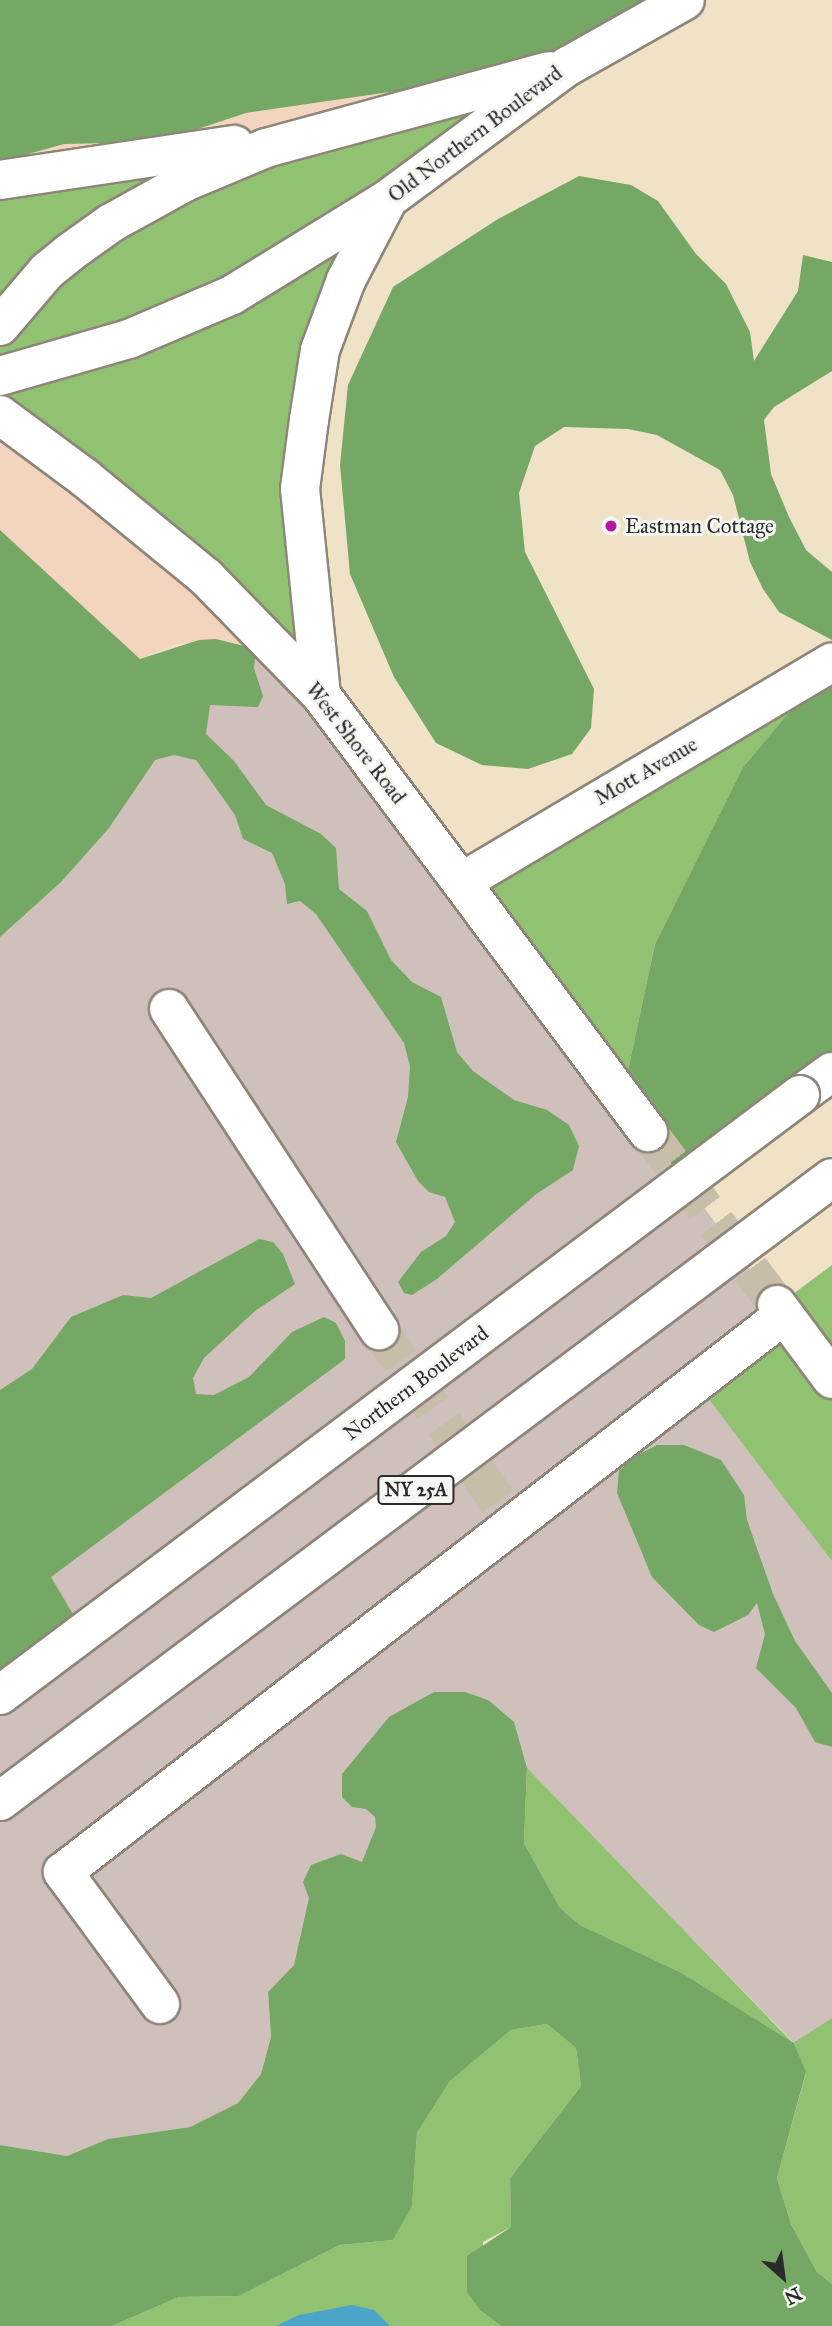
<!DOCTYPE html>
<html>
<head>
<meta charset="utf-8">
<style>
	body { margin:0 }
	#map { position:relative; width:832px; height:2326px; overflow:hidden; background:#efe2c7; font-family:"IM FELL Great Primer",serif }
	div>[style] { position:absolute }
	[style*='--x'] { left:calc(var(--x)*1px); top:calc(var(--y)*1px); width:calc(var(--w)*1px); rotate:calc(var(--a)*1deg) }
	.built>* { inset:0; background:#f3d4bf }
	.industrial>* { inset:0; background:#cfc0bb }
	.green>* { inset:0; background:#91c272 }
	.forest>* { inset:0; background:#74a864 }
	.water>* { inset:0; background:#4aa5c8 }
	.minor-tunnel>* { height:38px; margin-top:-19px; transform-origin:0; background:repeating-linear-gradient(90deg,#c8bda8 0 38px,transparent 0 57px) }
	.major-tunnel>* { height:38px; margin-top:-19px; transform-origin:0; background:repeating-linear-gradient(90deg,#c8bda8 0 38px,transparent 0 57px) }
	.roads { filter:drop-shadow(2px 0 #8d8679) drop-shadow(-2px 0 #8d8679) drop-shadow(0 2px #8d8679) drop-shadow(0 -2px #8d8679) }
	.minor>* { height:38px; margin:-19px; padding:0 19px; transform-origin:19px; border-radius:19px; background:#fff }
	.major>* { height:38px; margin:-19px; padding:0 19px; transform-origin:19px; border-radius:19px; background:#fff }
	.bridges { filter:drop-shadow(2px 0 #8d8679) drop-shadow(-2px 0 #8d8679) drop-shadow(0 2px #8d8679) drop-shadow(0 -2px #8d8679) }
	.major-bridge>* { height:38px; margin:-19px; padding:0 19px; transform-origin:19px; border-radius:19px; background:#fff }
	.dots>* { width:19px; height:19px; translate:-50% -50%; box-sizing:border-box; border:4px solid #f6f6f2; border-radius:50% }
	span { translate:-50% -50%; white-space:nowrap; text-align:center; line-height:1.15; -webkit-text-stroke:6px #f6f6f2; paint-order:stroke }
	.shield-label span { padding:2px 5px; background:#f6f6f2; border:2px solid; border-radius:5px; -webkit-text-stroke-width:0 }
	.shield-label { font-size:19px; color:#2b2b2b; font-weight:700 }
	.street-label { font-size:21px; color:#2b2b2b }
	.poi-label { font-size:21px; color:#2b2b2b }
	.left { translate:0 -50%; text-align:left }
	.north { position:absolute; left:748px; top:2242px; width:70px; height:70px; -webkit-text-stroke:5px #f6f6f2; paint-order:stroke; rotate:152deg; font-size:19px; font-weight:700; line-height:28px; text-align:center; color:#2b2b2b }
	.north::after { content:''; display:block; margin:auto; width:24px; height:32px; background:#2b2b2b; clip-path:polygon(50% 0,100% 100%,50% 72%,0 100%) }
</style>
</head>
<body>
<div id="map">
	<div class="built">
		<div style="clip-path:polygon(568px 66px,331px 126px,0 162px,64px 144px,159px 142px,246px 113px)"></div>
		<div style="clip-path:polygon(0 417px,85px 478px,256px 649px,179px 643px,140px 659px,125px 648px,0 530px)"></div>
	</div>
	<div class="industrial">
		<div style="clip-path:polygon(268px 637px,321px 695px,832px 1379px,832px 2018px,794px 2043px,497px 1738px,302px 1931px,294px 1965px,268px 1992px,271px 2037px,261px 2074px,238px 2103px,190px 2127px,108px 2139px,67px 2156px,0 2145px,0 1694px,83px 1631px,0 1495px,0 905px)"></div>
	</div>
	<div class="green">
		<div style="clip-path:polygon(568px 66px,389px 201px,309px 420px,321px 695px,0 417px,0 179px,156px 158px)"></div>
		<div style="clip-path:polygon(828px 667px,743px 767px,655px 944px,622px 1098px,462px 882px)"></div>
		<div style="clip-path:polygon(832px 1265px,832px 1561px,688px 1372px)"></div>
		<div style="clip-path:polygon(527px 1768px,793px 2043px,832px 2018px,832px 2284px,817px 2272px,791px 2224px,777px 2178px,806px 2073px,794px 2043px,682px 1973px,580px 1925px,560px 1908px,524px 1843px)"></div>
		<div style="clip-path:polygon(547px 2024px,576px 2048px,581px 2086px,510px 2178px,511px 2227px,483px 2242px,481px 2311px,501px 2326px,112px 2326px,179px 2297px,239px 2296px,340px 2245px,393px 2240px,412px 2205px,417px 2133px,450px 2081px,511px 2030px)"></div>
	</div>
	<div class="forest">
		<div style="clip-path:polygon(0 0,685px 0,568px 66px,246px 113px,159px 142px,64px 144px,0 162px)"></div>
		<div style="clip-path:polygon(579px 176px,631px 185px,658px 201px,696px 254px,726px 284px,750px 332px,754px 361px,798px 291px,803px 255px,832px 262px,832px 371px,774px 407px,764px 420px,771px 474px,789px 517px,806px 550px,832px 572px,832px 640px,779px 612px,763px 589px,750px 562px,733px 495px,720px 470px,657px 435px,628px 429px,564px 427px,535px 446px,519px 493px,525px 552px,594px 689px,591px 728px,572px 754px,528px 769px,482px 765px,436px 743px,394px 677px,350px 574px,340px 465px,348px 385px,393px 287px,498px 219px)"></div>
		<div style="clip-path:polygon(0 530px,140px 659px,199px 640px,216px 639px,256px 649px,254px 668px,263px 696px,258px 707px,210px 705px,206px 734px,234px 761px,266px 805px,321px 834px,336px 848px,339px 889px,367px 911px,391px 960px,412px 982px,441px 997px,457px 1052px,473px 1071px,514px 1100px,547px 1110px,569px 1125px,579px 1146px,573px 1170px,535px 1195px,437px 1279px,412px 1295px,404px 1293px,398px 1282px,421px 1252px,446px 1236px,455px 1222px,445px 1197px,429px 1192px,418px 1181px,396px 1142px,408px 1097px,410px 1066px,404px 1043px,316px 914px,300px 901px,287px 904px,285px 884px,272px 853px,243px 839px,235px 815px,196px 760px,174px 755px,155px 760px,109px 828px,61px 882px,0 937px)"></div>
		<div style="clip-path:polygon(832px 662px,832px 1072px,685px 1182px,622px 1098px,655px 944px,743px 767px)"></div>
		<div style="clip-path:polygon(259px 1239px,273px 1242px,283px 1254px,295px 1284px,255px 1311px,204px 1358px,193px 1378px,196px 1394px,214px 1395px,249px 1377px,292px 1332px,324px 1317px,336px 1323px,345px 1341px,345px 1359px,51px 1577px,83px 1631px,0 1694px,0 1390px,32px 1369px,71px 1317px,123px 1295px,151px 1298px)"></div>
		<div style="clip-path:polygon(657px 1445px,684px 1445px,721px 1460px,744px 1495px,747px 1520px,773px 1594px,795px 1641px,832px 1693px,832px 1747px,815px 1742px,796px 1708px,756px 1668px,765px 1634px,757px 1603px,748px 1615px,714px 1632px,699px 1625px,652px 1577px,617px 1493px,619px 1471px,632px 1458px)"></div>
		<div style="clip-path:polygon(434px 1692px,465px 1692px,488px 1700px,514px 1722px,527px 1768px,524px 1843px,560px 1908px,580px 1925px,682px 1973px,794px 2043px,806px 2072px,777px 2178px,791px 2224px,817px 2272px,832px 2284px,832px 2326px,501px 2326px,481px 2311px,467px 2292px,467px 2256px,511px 2227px,510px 2178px,581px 2086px,576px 2048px,547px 2024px,511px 2030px,450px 2081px,417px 2133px,412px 2206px,393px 2240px,340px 2245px,239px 2296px,179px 2297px,112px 2326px,0 2326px,0 2145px,67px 2156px,108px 2139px,190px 2127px,238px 2103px,261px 2074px,271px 2037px,268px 1992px,294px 1965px,309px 1898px,303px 1882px,311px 1865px,341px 1854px,362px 1862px,376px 1827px,375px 1817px,366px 1809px,352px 1807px,342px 1797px,342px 1774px,389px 1717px)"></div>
	</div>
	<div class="water">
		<div style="clip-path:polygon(352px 2305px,374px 2310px,390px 2326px,276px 2326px,299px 2315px)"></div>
	</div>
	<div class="minor-tunnel">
		<div style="--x:379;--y:1330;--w:218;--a:55.3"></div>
	</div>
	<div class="major-tunnel">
		<div style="--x:648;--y:1132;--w:216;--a:53.3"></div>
	</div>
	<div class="roads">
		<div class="minor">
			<div style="--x:462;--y:882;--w:430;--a:-30.7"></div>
			<div style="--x:169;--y:1009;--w:384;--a:56.8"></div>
			<div style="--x:160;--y:2004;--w:164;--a:-126.3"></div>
			<div style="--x:63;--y:1872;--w:911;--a:-37.69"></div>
		</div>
		<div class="major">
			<div style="--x:0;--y:180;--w:237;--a:-8.5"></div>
			<div style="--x:0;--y:326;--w:72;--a:-49.5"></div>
			<div style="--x:47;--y:271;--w:28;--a:-39"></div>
			<div style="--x:69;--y:253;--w:52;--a:-35.5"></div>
			<div style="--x:111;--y:223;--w:85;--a:-29"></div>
			<div style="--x:185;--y:182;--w:88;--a:-22.8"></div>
			<div style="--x:266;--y:148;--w:293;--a:-15.2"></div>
			<div style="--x:0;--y:376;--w:134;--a:-16"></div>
			<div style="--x:129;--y:339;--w:112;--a:-23.1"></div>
			<div style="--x:232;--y:295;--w:183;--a:-31.6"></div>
			<div style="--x:388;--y:199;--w:224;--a:-36.5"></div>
			<div style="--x:568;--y:66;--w:134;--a:-29.4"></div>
			<div style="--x:0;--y:415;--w:106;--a:36.5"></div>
			<div style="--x:85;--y:478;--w:156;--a:39.3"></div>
			<div style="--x:206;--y:577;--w:165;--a:45.7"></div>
			<div style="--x:321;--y:695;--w:546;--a:53.19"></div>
			<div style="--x:321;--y:695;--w:207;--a:-95.8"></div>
			<div style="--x:300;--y:489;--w:70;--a:-82.6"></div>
			<div style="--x:309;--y:420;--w:71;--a:-81.1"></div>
			<div style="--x:320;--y:350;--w:75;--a:-69.6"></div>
			<div style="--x:346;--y:280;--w:87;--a:-62.5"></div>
			<div style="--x:800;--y:1095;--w:39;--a:-36"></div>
			<div style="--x:777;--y:1305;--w:92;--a:53.4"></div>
		</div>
	</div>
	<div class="bridges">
		<div class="major-bridge">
			<div style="--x:0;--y:1695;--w:1000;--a:-36.87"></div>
			<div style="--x:0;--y:1801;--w:1039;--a:-36.83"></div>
		</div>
	</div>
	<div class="dots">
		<div style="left:611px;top:526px;background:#b5179e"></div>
	</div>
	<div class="shield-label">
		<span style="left:416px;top:1490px">NY 25A</span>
	</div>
	<div class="street-label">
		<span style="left:475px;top:134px;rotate:-37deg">Old Northern Boulevard</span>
		<span style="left:356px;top:743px;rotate:52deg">West Shore Road</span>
		<span style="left:646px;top:771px;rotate:-30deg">Mott Avenue</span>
		<span style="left:416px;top:1383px;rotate:-37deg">Northern Boulevard</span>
	</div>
	<div class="poi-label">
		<span class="left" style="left:625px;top:526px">Eastman Cottage</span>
	</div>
	<div class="north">N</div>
</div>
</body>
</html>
